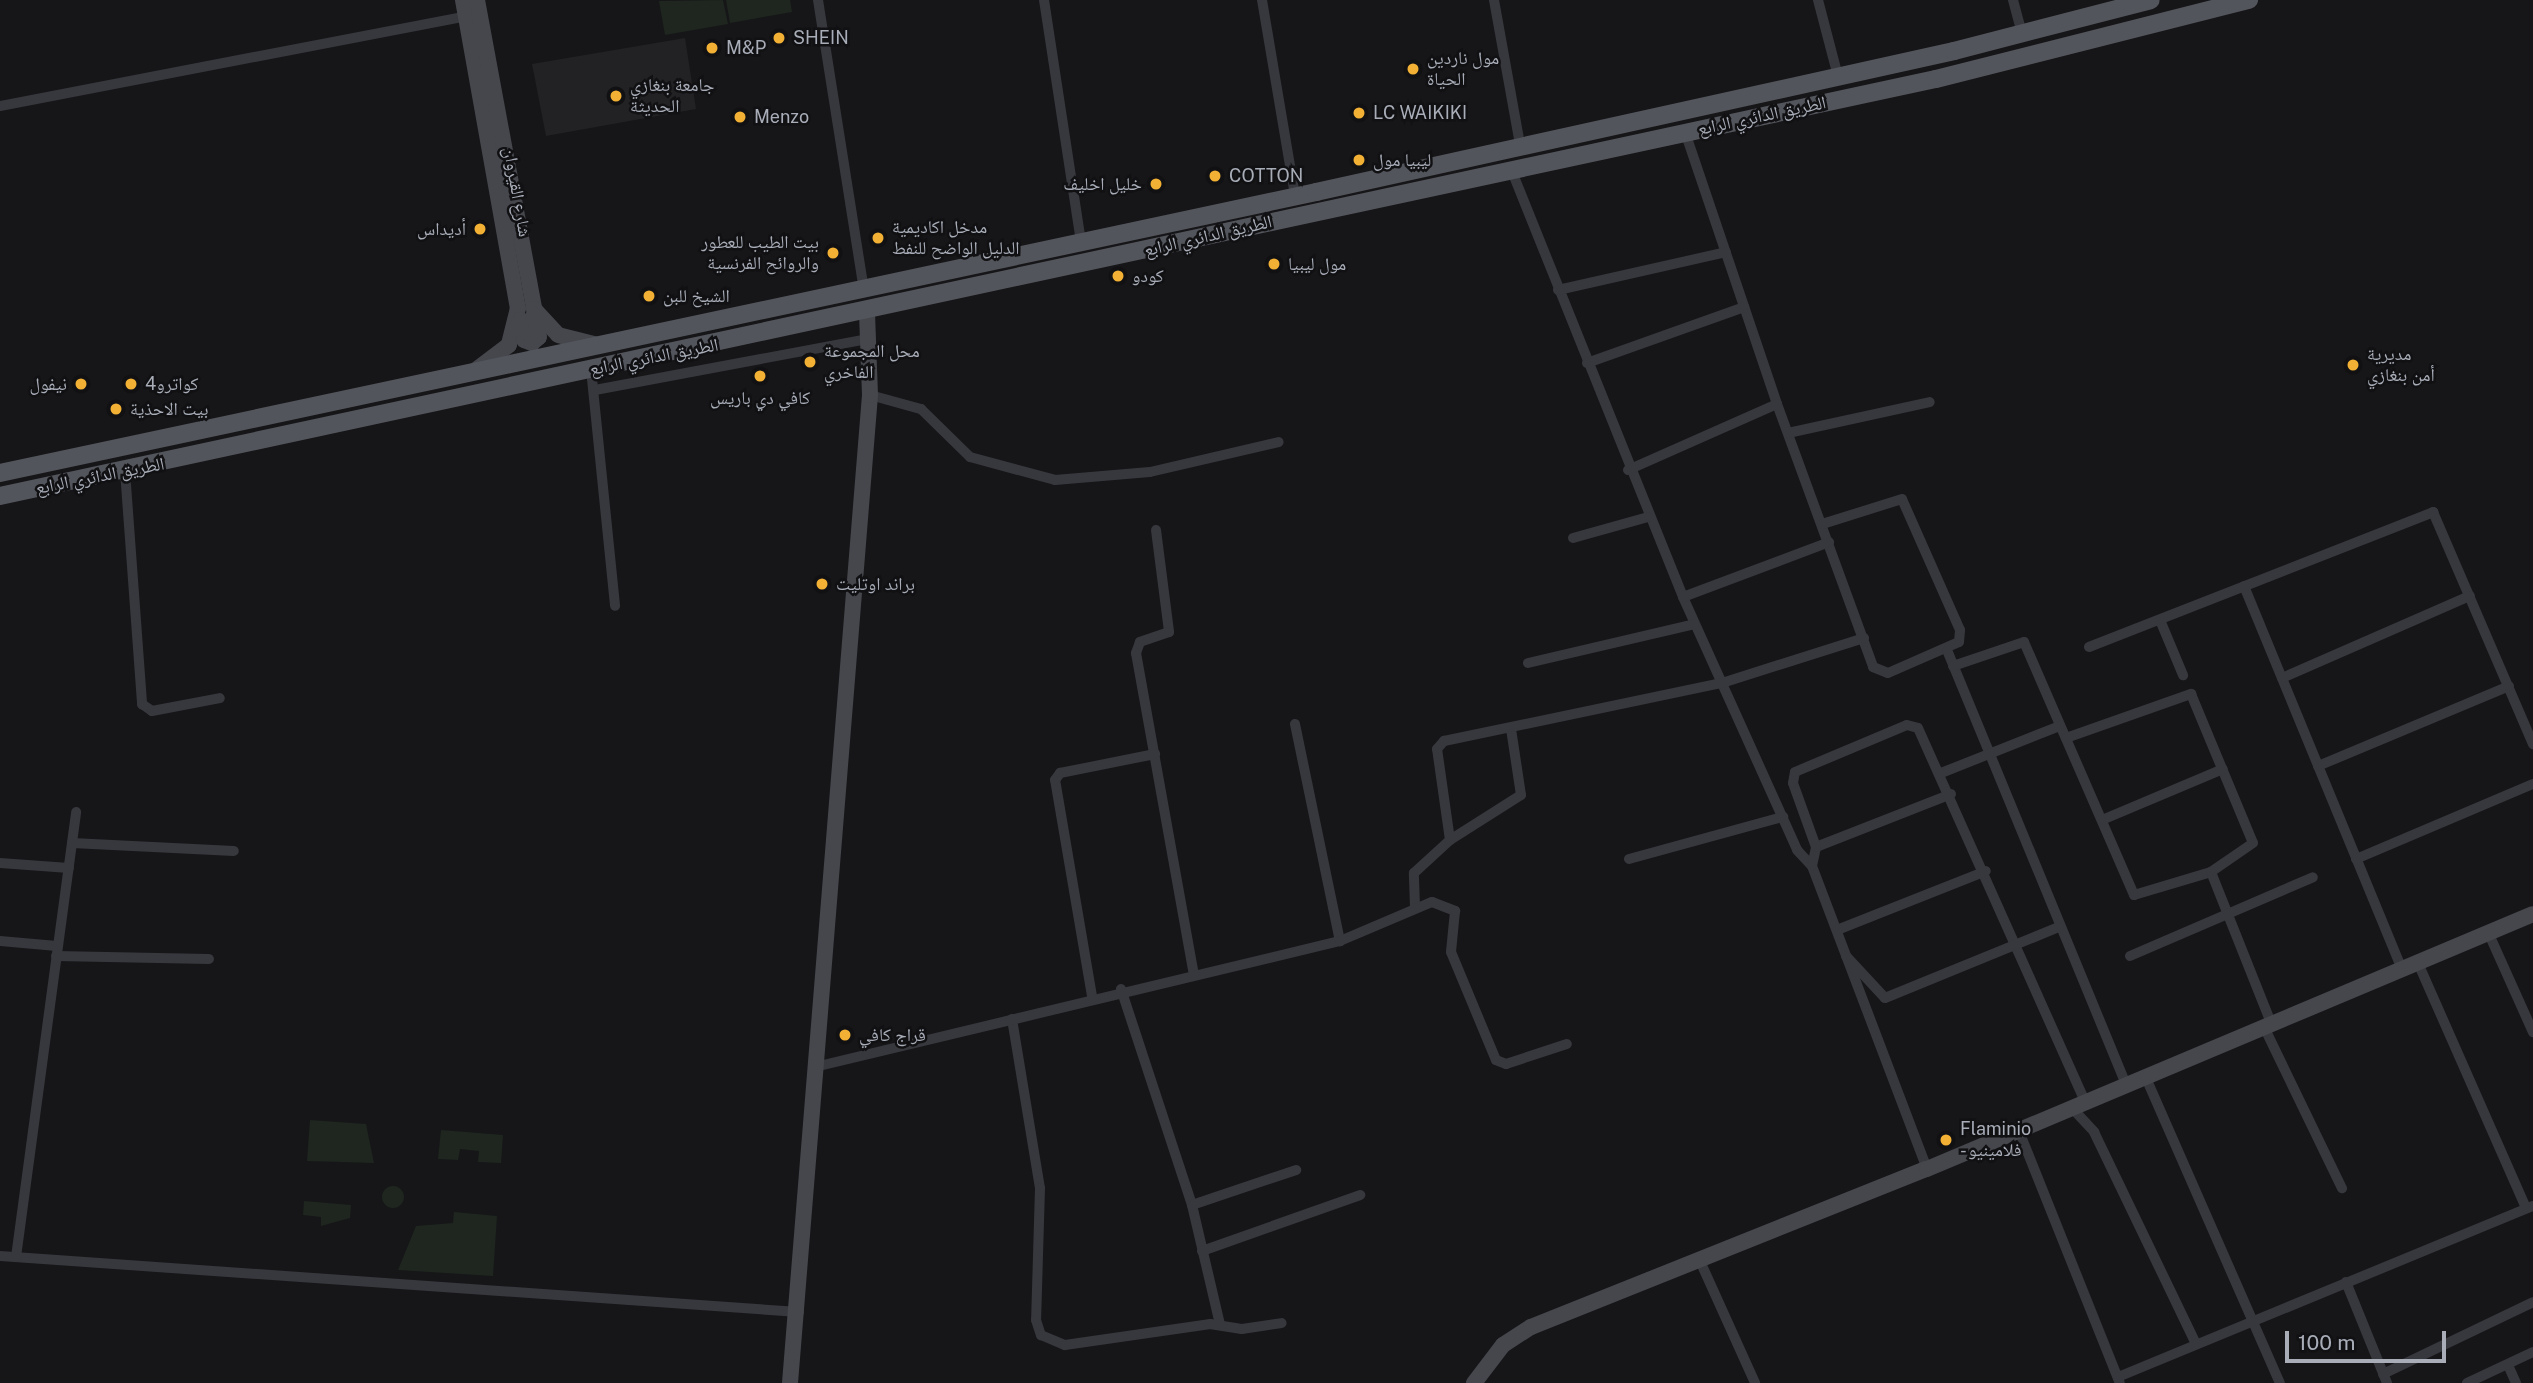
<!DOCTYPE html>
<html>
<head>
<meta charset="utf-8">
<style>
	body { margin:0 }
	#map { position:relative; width:2533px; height:1383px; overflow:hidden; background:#161618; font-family:"Public Sans","Noto Naskh Arabic",sans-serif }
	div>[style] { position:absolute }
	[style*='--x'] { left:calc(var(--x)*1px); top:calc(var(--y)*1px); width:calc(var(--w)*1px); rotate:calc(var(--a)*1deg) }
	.built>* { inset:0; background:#222225 }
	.green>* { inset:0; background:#1e261f }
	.round { border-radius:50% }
	.street>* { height:10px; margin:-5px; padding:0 5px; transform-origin:5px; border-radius:5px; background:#37383d }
	.secondary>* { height:16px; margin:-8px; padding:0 8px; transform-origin:8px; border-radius:8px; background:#45474d }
	.primary>* { height:18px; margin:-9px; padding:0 9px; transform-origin:9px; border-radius:9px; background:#53555c }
	.dots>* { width:19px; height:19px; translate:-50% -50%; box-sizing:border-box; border:4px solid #111113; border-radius:50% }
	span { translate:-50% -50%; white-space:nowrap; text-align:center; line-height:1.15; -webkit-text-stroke:5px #111113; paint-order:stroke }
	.poi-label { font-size:18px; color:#a8adb8 }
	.left { translate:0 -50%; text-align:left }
	.right { translate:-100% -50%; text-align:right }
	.street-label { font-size:18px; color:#a8adb8 }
	.scale { position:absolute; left:2285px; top:1331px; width:161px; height:32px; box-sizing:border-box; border:4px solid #a8adb8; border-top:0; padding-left:9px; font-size:21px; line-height:24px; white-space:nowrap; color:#a8adb8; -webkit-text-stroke:5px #111113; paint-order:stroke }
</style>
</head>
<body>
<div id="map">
	<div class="built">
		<div style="clip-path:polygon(685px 38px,696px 109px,546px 136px,532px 64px)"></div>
	</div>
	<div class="green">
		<div style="clip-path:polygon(723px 0,728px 24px,665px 35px,659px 1px)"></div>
		<div style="clip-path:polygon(726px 0,790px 0,792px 12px,730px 23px)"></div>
		<div style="clip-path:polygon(310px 1120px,366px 1124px,374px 1163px,307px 1161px)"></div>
		<div style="clip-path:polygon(441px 1130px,503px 1135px,501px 1163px,478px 1162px,479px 1151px,460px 1149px,458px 1160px,438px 1159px)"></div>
		<div class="round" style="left:382px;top:1186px;width:22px;height:22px"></div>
		<div style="clip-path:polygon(304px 1201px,351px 1205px,350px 1218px,321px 1226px,321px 1217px,303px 1215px)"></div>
		<div style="clip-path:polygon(454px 1212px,497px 1216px,493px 1276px,398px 1270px,416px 1226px,453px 1223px)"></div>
	</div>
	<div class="street">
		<div style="--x:818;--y:0;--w:294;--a:81"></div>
		<div style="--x:1044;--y:0;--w:244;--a:81.3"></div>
		<div style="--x:1262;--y:0;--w:199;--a:80.4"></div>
		<div style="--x:1494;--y:0;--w:147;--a:79.8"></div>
		<div style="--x:1818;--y:0;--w:79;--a:75.3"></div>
		<div style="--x:2013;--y:0;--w:35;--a:75"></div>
		<div style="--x:0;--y:106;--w:481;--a:-10.9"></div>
		<div style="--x:1685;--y:132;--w:287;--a:71.3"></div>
		<div style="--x:1777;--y:404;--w:280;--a:69.9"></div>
		<div style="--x:1873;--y:667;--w:16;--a:22"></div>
		<div style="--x:1888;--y:673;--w:77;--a:-23.6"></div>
		<div style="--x:1959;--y:642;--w:12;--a:-85"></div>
		<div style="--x:1960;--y:630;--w:143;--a:-113.9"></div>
		<div style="--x:1902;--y:499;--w:84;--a:162.6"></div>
		<div style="--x:1511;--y:169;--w:461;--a:68.1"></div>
		<div style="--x:1683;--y:597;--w:277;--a:65.7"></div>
		<div style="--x:1797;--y:850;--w:22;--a:47"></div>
		<div style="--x:1812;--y:866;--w:324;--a:69.2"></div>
		<div style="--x:1558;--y:290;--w:172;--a:-12.7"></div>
		<div style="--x:1587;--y:363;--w:167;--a:-19.6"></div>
		<div style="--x:591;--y:369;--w:238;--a:84.2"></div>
		<div style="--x:595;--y:390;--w:278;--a:-10.6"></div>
		<div style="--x:870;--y:395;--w:53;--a:15.4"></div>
		<div style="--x:921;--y:409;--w:69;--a:44.4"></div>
		<div style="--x:970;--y:457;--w:88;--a:15.1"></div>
		<div style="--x:1055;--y:480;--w:95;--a:-4.8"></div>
		<div style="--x:1150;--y:472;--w:132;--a:-13.1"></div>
		<div style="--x:1788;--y:433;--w:145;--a:-12.3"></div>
		<div style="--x:1628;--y:470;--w:163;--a:-23.9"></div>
		<div style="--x:125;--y:471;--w:234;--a:85.8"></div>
		<div style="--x:142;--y:704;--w:12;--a:35"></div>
		<div style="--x:152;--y:711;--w:69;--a:-10.8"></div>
		<div style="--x:1156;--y:530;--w:103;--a:82.7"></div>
		<div style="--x:1169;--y:632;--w:31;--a:161"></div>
		<div style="--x:1140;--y:642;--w:12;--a:110"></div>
		<div style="--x:1136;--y:653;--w:323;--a:79.8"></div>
		<div style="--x:1573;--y:538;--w:78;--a:-15.6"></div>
		<div style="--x:2244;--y:586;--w:415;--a:67.6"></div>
		<div style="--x:1683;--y:597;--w:156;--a:-20.6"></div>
		<div style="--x:2160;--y:620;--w:60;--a:67.3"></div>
		<div style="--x:2089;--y:647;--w:370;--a:-21.4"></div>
		<div style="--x:2433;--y:512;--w:253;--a:66.7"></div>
		<div style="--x:1947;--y:650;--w:470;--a:67.6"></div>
		<div style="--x:1528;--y:663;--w:171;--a:-13.1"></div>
		<div style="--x:1953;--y:666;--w:75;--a:-18.7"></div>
		<div style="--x:2024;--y:642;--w:276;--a:66.5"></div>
		<div style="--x:2134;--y:895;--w:80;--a:-16.6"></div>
		<div style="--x:2282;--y:678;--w:205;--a:-23.6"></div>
		<div style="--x:1295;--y:724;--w:222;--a:78.3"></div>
		<div style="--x:2066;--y:738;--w:133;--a:-19.4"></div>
		<div style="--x:2191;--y:694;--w:161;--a:67.4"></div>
		<div style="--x:2253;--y:843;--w:51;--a:145.4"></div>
		<div style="--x:2318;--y:766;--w:207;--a:-22.7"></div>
		<div style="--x:1941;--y:773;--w:128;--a:-21.6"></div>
		<div style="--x:2102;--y:820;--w:131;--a:-22.9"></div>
		<div style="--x:1450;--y:840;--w:84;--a:-32.4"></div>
		<div style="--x:1521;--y:795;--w:67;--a:-98.6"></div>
		<div style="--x:72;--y:843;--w:162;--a:2.8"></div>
		<div style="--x:1816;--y:847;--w:145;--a:-21.4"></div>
		<div style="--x:1629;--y:859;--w:160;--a:-15.3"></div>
		<div style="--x:2356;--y:859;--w:192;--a:-23"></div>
		<div style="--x:0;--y:863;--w:69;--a:4.1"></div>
		<div style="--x:1812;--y:866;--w:19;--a:-78"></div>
		<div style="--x:1816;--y:847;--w:68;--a:-109.8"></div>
		<div style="--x:1793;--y:783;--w:11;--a:-80"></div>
		<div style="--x:1795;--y:772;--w:121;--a:-22.8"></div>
		<div style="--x:1907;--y:725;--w:11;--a:15"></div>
		<div style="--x:1918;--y:728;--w:412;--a:65.9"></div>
		<div style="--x:2211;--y:872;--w:165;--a:68.3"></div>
		<div style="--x:1415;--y:907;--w:34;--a:-92"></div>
		<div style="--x:1414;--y:873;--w:49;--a:-42.5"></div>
		<div style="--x:1450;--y:840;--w:92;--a:-98.1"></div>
		<div style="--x:1437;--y:749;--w:11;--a:-49"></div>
		<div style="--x:1444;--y:741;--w:284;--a:-11.8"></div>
		<div style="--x:1722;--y:683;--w:149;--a:-17.6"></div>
		<div style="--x:1837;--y:930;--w:160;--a:-21.6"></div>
		<div style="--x:2488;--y:932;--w:110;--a:65.8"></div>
		<div style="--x:0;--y:941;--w:57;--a:5"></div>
		<div style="--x:56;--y:956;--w:153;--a:1.1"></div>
		<div style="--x:1846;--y:956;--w:57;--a:47.1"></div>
		<div style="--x:1885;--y:998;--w:188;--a:-22.2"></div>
		<div style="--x:2130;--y:956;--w:199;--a:-23.3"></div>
		<div style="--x:2418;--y:963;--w:268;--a:66.2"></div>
		<div style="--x:1121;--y:989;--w:227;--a:71.8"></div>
		<div style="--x:1192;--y:1205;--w:122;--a:76.8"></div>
		<div style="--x:1092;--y:996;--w:219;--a:-99.7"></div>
		<div style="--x:1055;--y:780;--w:9;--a:-54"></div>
		<div style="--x:1060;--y:773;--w:97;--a:-11.3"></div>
		<div style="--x:1012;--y:1019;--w:171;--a:80.6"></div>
		<div style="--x:1040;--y:1188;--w:132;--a:91.7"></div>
		<div style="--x:1036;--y:1320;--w:16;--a:72"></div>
		<div style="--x:1041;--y:1335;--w:26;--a:23"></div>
		<div style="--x:1065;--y:1345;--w:147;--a:-8.2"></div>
		<div style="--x:1210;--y:1324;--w:32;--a:9"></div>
		<div style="--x:1242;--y:1329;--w:40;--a:-8.5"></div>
		<div style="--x:2265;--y:1029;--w:177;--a:64.2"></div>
		<div style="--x:819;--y:1066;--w:536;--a:-13.49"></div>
		<div style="--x:1340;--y:941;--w:100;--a:-23"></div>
		<div style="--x:1432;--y:902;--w:25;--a:21"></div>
		<div style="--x:1455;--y:911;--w:41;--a:95.6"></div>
		<div style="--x:1451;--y:952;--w:117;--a:67.4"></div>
		<div style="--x:1496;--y:1060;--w:11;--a:22"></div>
		<div style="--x:1506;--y:1064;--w:64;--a:-18.2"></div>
		<div style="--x:2146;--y:1078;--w:333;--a:66.3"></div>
		<div style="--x:2072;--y:1108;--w:33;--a:47"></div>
		<div style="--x:2094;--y:1132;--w:235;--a:64.3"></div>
		<div style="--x:2019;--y:1131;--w:271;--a:68.2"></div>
		<div style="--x:1192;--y:1205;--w:110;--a:-18.6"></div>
		<div style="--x:1202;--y:1251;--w:168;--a:-19.5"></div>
		<div style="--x:0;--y:1256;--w:801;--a:4.01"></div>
		<div style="--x:16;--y:1257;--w:449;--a:-82.3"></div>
		<div style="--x:1700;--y:1261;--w:134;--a:65.7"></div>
		<div style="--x:2346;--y:1282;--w:109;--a:67.9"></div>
		<div style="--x:2508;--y:1365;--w:20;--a:66"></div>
		<div style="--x:2383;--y:1374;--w:166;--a:-25.6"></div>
		<div style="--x:2118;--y:1377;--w:449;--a:-22.4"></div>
		<div style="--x:2467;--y:1383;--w:73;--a:-25.2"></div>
	</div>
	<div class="secondary">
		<div style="--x:463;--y:0;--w:313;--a:79.9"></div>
		<div style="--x:518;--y:308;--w:38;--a:104"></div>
		<div style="--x:509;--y:345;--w:41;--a:142.9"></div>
		<div style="--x:477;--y:0;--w:314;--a:79.5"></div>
		<div style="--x:534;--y:309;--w:35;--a:47"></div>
		<div style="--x:558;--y:335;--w:38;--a:14"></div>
		<div style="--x:521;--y:320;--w:20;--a:81"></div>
		<div style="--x:524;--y:340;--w:9;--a:21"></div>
		<div style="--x:532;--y:343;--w:9;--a:-41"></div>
		<div style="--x:539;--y:337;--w:23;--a:-103"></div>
		<div style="--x:790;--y:1383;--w:991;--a:-85.37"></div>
		<div style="--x:870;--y:395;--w:81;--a:-92.1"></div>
		<div style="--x:1474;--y:1383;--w:48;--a:-52.7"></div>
		<div style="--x:1503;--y:1345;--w:33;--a:-33"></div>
		<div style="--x:1531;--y:1327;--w:426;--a:-21.8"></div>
		<div style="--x:1927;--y:1169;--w:657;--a:-22.82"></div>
	</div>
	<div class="primary">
		<div style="--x:0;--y:473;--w:1346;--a:-12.05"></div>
		<div style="--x:1316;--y:192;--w:653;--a:-12.46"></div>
		<div style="--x:1954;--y:51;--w:203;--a:-14.5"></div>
		<div style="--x:0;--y:496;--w:1980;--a:-12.16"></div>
		<div style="--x:1936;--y:79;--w:323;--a:-14.2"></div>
	</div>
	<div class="dots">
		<div style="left:779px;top:38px;background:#f2b134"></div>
		<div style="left:712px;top:48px;background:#f2b134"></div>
		<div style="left:1413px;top:69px;background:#f2b134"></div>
		<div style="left:616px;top:96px;background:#f2b134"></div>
		<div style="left:1359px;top:113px;background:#f2b134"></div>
		<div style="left:740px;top:117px;background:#f2b134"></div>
		<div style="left:1359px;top:160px;background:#f2b134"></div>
		<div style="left:1215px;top:176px;background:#f2b134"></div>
		<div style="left:1156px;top:184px;background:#f2b134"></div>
		<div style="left:480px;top:229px;background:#f2b134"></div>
		<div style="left:878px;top:238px;background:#f2b134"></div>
		<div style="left:833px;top:253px;background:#f2b134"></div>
		<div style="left:1274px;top:264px;background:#f2b134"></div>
		<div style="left:1118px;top:276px;background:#f2b134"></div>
		<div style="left:649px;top:296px;background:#f2b134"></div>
		<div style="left:810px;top:362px;background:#f2b134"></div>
		<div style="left:2353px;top:365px;background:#f2b134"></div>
		<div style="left:760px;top:376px;background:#f2b134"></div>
		<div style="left:81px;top:384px;background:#f2b134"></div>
		<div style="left:131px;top:384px;background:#f2b134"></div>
		<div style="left:116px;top:409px;background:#f2b134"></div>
		<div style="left:822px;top:584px;background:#f2b134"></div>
		<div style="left:845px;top:1035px;background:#f2b134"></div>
		<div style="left:1946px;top:1140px;background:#f2b134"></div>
	</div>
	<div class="poi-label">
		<span class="left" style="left:793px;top:38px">SHEIN</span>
		<span class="left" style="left:726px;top:48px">M&amp;P</span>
		<span class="left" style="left:1427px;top:69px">مول ناردين<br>الحياة</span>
		<span class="left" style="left:630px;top:96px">جامعة بنغازي<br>الحديثة</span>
		<span class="left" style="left:1373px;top:113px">LC WAIKIKI</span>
		<span class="left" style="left:754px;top:117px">Menzo</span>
		<span class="left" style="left:1373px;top:160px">ليبيا مول</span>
		<span class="left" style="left:1229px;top:176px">COTTON</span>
		<span class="right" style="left:1142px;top:184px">خليل اخليف</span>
		<span class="left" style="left:892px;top:238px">مدخل اكاديمية<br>الدليل الواضح للنفط</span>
		<span class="right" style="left:466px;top:229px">أديداس</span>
		<span class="right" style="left:819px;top:253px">بيت الطيب للعطور<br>والروائح الفرنسية</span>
		<span class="left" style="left:1288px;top:264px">مول ليبيا</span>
		<span class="left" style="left:1132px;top:276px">كودو</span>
		<span class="left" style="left:663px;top:296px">الشيخ للبن</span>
		<span class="left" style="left:824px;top:362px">محل المجموعة<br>الفاخري</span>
		<span class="left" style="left:2367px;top:365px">مديرية<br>أمن بنغازي</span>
		<span class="right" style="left:67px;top:384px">نيفول</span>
		<span class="left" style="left:145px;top:384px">كواترو4</span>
		<span style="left:760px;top:398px">كافي دي باريس</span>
		<span class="left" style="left:130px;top:409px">بيت الاحذية</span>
		<span class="left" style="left:836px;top:584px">براند اوتليت</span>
		<span class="left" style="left:859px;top:1035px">قراج كافي</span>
		<span class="left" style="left:1960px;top:1140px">Flaminio<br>- فلامينيو</span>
	</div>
	<div class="street-label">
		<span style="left:1762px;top:116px;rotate:-12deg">الطريق الدائري الرابع</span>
		<span style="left:517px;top:192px;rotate:80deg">شارع القيروان</span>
		<span style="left:1208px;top:236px;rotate:-13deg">الطريق الدائري الرابع</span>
		<span style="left:654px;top:357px;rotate:-11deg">الطريق الدائري الرابع</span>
		<span style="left:100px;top:476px;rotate:-11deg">الطريق الدائري الرابع</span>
	</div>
	<div class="scale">100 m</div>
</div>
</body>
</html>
